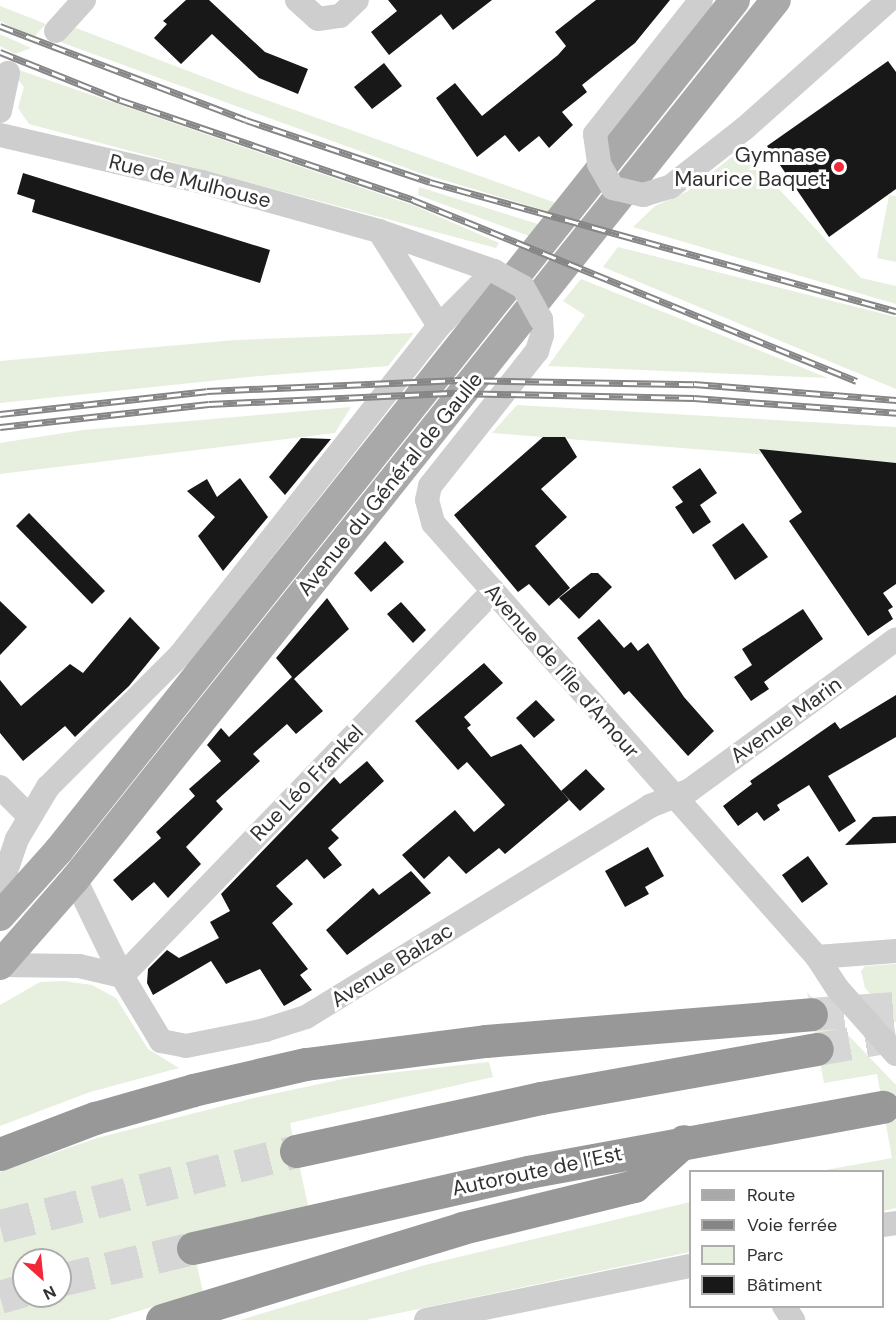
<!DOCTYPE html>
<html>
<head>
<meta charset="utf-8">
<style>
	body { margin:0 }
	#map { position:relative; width:896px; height:1320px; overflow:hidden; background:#fff; font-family:"DM Sans",sans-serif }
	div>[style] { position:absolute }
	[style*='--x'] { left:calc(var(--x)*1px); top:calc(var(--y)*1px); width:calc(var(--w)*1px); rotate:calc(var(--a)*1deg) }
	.green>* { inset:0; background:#e7efde }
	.building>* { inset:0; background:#181818 }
	.highway-tunnel>* { height:33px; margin-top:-16.5px; transform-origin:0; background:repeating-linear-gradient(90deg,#d6d6d6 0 33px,transparent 0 49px) }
	.minor>* { height:24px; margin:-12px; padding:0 12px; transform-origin:12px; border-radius:12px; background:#cecece }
	.major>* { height:30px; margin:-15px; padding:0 15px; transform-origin:15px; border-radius:15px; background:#a9a9a9 }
	.highway>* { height:33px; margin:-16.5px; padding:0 16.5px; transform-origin:16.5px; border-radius:16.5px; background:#989898 }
	.rail>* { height:7px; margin-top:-3.5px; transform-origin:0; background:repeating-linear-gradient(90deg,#fff 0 14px,#868686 0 28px); box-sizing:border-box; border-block:2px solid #868686 }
	.minor-bridge>* { height:24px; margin:-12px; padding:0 12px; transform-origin:12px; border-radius:12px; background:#cecece }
	.dots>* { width:16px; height:16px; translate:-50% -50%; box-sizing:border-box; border:3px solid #fff; border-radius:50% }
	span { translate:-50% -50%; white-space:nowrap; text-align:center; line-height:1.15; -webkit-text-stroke:6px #fff; paint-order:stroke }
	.poi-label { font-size:21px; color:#313131 }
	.right { translate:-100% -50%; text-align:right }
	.street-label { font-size:21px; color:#313131 }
	.legend { position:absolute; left:689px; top:1170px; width:195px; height:138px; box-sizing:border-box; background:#fff; border:2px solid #adadad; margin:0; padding:8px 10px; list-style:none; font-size:18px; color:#313131 }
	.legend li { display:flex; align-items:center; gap:12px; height:30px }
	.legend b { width:30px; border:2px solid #adadad }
	.north { position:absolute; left:12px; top:1248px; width:60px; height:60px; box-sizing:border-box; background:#fff; border:2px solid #adadad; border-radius:50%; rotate:153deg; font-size:16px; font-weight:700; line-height:24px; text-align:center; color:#313131 }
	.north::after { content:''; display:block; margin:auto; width:21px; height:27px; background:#f32839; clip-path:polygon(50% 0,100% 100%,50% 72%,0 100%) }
</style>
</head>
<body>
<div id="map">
	<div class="green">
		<div style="clip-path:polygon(0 6px,46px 24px,33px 38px,0 21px)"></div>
		<div style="clip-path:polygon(76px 28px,230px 87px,556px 203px,550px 212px,417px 172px,63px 43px,55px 35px)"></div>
		<div style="clip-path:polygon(0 34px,31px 48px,15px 54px,0 46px)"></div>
		<div style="clip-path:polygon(19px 70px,415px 206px,499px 243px,496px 248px,29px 124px,18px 108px,24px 87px,16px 77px)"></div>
		<div style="clip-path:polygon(742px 149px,861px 278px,896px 286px,896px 304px,633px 227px,655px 206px,688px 191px)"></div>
		<div style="clip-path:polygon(419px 187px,541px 225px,532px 237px,418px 195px)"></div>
		<div style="clip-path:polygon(889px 195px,896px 196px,896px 262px,877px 258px)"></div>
		<div style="clip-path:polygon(618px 247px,896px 317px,896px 389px,603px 267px)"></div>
		<div style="clip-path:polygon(581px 279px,828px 378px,548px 366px,585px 315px,563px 301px)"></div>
		<div style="clip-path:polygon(414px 333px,388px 366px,259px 376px,0 403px,0 361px,235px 340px)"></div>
		<div style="clip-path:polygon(517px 405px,896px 427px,896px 465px,492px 433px)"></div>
		<div style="clip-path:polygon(351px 407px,335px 433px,0 474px,0 443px,83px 430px)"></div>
		<div style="clip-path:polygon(896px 964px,896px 1023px,865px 988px,861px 971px,865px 966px)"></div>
		<div style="clip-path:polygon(64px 981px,92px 985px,116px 998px,148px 1049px,179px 1068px,90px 1092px,0 1126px,0 1005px,40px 982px)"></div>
		<div style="clip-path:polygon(807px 992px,896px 1085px,896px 1208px,883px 1211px,882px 1172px,820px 1171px,892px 1158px,877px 1074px,824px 1083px)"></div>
		<div style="clip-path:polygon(evenodd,489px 1062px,493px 1077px,290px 1123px,309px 1210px,193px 1248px,203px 1292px,108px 1320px,0 1320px,0 1172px,97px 1138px,254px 1098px,352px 1077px,489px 1062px,24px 1260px,60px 1260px,60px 1296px,24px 1296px,24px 1260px)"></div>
		<div style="clip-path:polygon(690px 1202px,690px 1252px,366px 1320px,240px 1320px,425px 1265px)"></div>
	</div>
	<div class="building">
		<div style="clip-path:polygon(186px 0,209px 0,265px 52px,308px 69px,298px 94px,259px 78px,212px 34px,181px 64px,154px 38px,167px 24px,163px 21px)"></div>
		<div style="clip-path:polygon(388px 0,492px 0,453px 30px,441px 14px,389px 55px,371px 32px,397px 11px)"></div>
		<div style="clip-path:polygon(596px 0,670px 0,635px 43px,582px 85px,587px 92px,562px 112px,573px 125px,549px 148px,539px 136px,519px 152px,505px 135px,477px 157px,436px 98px,455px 83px,482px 116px,558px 55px,566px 46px,555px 32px)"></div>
		<div style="clip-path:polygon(888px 61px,896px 72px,896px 189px,829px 237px,767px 146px)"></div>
		<div style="clip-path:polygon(384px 63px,402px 86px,372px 109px,354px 87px)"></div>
		<div style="clip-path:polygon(23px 173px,270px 250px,260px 283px,32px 212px,35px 200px,17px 194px)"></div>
		<div style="clip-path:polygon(543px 437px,565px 437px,577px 457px,541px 489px,567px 517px,535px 546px,570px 588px,549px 606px,529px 584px,518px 592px,454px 515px)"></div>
		<div style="clip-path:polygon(301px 438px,331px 439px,285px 495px,269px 477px)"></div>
		<div style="clip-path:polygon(759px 449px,896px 463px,896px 584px,883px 593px,893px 607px,888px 610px,893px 619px,868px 636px,789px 521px,802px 512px)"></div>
		<div style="clip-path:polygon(700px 468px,717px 493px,700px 505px,711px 522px,693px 534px,675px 507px,683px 502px,672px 487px)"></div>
		<div style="clip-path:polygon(240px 478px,268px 517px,223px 571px,198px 536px,215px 517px,187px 491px,207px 479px,217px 497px)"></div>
		<div style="clip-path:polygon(29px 513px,105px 591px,92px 604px,16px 526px)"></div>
		<div style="clip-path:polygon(743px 523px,768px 557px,735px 580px,712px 545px)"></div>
		<div style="clip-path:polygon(385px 541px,404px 562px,371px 592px,354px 573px)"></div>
		<div style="clip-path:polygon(591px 573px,598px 573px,612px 587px,579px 619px,559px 598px)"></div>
		<div style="clip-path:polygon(327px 598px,349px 629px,294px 679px,323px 711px,296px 734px,287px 724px,253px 754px,260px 761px,216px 801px,223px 809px,186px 847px,201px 864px,168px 898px,154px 882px,132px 901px,113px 880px,161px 838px,156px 832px,195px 796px,189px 789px,221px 761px,207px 745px,221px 728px,229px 737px,292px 677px,276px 658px)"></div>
		<div style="clip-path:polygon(0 601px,27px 627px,0 655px)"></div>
		<div style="clip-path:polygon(401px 602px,426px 630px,413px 643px,387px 614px)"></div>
		<div style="clip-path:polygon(803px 609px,823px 639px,764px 682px,769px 689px,751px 701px,734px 677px,752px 665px,742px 649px)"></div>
		<div style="clip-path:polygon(130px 617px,160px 648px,129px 686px,75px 737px,65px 726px,23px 761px,0 733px,0 680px,21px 706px,70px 664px,83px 673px)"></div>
		<div style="clip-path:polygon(599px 619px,624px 648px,631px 642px,638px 651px,648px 643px,684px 697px,714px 731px,688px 756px,629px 691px,624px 695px,577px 638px)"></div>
		<div style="clip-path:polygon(484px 663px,503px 683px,464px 717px,471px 725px,467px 728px,491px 757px,521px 744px,569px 800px,505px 854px,499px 848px,466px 874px,449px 856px,424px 879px,402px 855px,455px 810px,474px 832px,505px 805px,467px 762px,458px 770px,415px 721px)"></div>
		<div style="clip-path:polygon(896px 695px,896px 737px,828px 776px,856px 821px,839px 832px,809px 785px,777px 805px,780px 810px,764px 821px,757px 812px,738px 826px,723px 806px,752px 784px,750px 781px,835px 722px,840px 729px)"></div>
		<div style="clip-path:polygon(536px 700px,555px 720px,534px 738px,516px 718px)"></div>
		<div style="clip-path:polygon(367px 761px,384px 781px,331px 830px,339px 838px,328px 848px,342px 865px,324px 879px,307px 859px,276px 886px,293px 904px,272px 923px,308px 969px,300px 975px,312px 990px,284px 1006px,260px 969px,226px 984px,211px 961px,153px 995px,147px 983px,148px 969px,167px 950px,179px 958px,219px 938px,210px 922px,230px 911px,221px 894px,334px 777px,340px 784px)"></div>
		<div style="clip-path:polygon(586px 769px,605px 789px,580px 811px,561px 791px)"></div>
		<div style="clip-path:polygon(896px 816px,896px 843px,845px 845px,873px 817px)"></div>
		<div style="clip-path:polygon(648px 847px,664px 876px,645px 887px,649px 894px,625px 907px,605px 871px)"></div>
		<div style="clip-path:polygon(808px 856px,828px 884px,802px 903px,782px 875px)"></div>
		<div style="clip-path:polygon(411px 871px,431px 893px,347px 955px,326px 930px,373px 888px,379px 895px)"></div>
	</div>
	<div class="highway-tunnel">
		<div style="--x:811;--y:1014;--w:85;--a:-4"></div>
		<div style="--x:817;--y:1049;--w:80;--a:-10"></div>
		<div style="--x:0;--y:1226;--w:305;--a:-14.2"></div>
		<div style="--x:60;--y:1280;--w:137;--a:-13.5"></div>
		<div style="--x:0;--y:1297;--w:25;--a:-16"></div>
	</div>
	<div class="minor">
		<div style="--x:297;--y:0;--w:28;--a:42"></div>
		<div style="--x:318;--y:19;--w:22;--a:-8"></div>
		<div style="--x:340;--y:16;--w:23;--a:-43"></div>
		<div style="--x:56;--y:31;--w:42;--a:-47.9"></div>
		<div style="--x:0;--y:111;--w:39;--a:-78"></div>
		<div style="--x:595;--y:134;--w:171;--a:-51.7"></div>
		<div style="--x:0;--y:135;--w:207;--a:13.1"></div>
		<div style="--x:202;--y:182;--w:184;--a:15.5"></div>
		<div style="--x:379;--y:231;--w:122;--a:19.2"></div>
		<div style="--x:494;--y:271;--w:78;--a:135"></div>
		<div style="--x:439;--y:326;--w:419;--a:128.2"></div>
		<div style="--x:180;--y:655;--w:187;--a:135"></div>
		<div style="--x:48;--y:787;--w:61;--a:120.8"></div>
		<div style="--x:17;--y:839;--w:53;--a:108.8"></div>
		<div style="--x:670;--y:187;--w:95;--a:-38.2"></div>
		<div style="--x:745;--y:128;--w:193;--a:-41.6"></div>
		<div style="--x:379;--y:231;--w:112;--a:57.7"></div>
		<div style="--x:541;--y:319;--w:16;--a:86"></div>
		<div style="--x:542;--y:335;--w:17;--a:107"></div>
		<div style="--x:537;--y:351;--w:172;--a:128.4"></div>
		<div style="--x:430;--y:486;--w:14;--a:102"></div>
		<div style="--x:427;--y:500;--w:24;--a:75"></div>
		<div style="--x:433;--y:523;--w:579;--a:48.5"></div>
		<div style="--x:817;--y:957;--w:38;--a:57"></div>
		<div style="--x:838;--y:989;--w:87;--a:48.3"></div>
		<div style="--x:0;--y:787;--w:42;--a:45"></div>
		<div style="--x:75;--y:879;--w:108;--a:64.1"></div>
		<div style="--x:122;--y:976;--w:76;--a:59"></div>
		<div style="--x:161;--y:1041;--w:25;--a:11"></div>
		<div style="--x:186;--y:1046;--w:81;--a:-11.4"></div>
		<div style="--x:265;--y:1030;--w:43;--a:-17.6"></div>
		<div style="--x:306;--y:1017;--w:404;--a:-31.5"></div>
		<div style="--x:650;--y:806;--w:43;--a:-21.8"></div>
		<div style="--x:690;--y:790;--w:255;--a:-36.2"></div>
		<div style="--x:817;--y:957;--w:79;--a:-4.3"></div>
		<div style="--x:0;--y:965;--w:79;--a:0.7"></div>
		<div style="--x:79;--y:966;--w:44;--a:13.1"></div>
		<div style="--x:122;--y:976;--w:535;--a:-46.06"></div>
		<div style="--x:882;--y:1225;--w:14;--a:-8"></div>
		<div style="--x:784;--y:1306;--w:17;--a:57"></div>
		<div style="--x:426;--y:1320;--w:269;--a:-11.6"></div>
	</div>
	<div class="major">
		<div style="--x:0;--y:916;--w:89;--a:-48.2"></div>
		<div style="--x:59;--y:850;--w:1086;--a:-51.5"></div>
		<div style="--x:0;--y:965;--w:114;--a:-48.9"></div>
		<div style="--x:75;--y:879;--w:1124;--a:-51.43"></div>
	</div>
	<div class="highway">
		<div style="--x:296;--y:1151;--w:251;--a:-12.2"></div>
		<div style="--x:541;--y:1098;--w:280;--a:-10.1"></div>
		<div style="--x:0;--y:1154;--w:102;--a:-20.8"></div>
		<div style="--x:95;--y:1118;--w:102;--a:-15.9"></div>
		<div style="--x:193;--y:1090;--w:116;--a:-13"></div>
		<div style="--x:306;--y:1064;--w:181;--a:-7.3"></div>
		<div style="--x:486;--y:1041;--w:326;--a:-4.7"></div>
		<div style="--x:193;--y:1248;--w:344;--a:-12.8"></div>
		<div style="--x:528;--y:1172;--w:361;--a:-10.4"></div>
		<div style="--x:162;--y:1320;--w:314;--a:-17"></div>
		<div style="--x:462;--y:1228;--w:177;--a:-13.7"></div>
		<div style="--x:634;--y:1186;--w:67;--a:-42"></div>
	</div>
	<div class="rail">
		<div style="--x:0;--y:26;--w:263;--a:20.9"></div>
		<div style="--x:246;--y:120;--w:194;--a:18.6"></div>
		<div style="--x:430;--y:182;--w:484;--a:15.5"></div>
		<div style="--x:0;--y:52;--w:129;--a:21.8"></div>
		<div style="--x:120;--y:100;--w:310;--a:18.8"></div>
		<div style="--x:413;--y:200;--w:479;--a:22.2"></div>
		<div style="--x:0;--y:414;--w:208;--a:-6.3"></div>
		<div style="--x:207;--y:391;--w:248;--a:-2.5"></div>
		<div style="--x:455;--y:380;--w:239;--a:1"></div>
		<div style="--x:694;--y:384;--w:203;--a:4.5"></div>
		<div style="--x:0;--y:427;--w:210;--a:-6.3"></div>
		<div style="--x:209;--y:404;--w:246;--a:-2.6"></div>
		<div style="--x:455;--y:393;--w:239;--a:1.2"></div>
		<div style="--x:694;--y:398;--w:203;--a:4.2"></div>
	</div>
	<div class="minor-bridge">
		<div style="--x:595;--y:134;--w:30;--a:82"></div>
		<div style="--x:599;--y:164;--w:28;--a:60"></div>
		<div style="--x:613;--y:188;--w:31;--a:13"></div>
		<div style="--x:643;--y:195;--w:28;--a:-17"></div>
		<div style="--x:494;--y:271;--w:33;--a:29"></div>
		<div style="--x:523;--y:287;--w:37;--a:61"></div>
	</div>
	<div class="dots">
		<div style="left:839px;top:167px;background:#f32839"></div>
	</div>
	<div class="poi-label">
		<span class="right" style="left:827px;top:167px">Gymnase<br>Maurice Baquet</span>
	</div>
	<div class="street-label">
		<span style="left:190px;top:181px;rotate:14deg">Rue de Mulhouse</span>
		<span style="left:390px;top:484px;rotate:-51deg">Avenue du Général de Gaulle</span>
		<span style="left:562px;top:671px;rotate:49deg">Avenue de l'Île d'Amour</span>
		<span style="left:786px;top:720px;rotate:-36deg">Avenue Marin</span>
		<span style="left:307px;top:783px;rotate:-46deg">Rue Léo Frankel</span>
		<span style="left:392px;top:965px;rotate:-32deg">Avenue Balzac</span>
		<span style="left:537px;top:1171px;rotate:-12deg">Autoroute de l’Est</span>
	</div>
	<ul class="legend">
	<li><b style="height:8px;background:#a9a9a9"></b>Route</li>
	<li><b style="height:8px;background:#868686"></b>Voie ferrée</li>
	<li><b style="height:16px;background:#e7efde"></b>Parc</li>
	<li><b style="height:16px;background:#181818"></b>Bâtiment</li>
	</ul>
	<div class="north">N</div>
</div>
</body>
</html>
